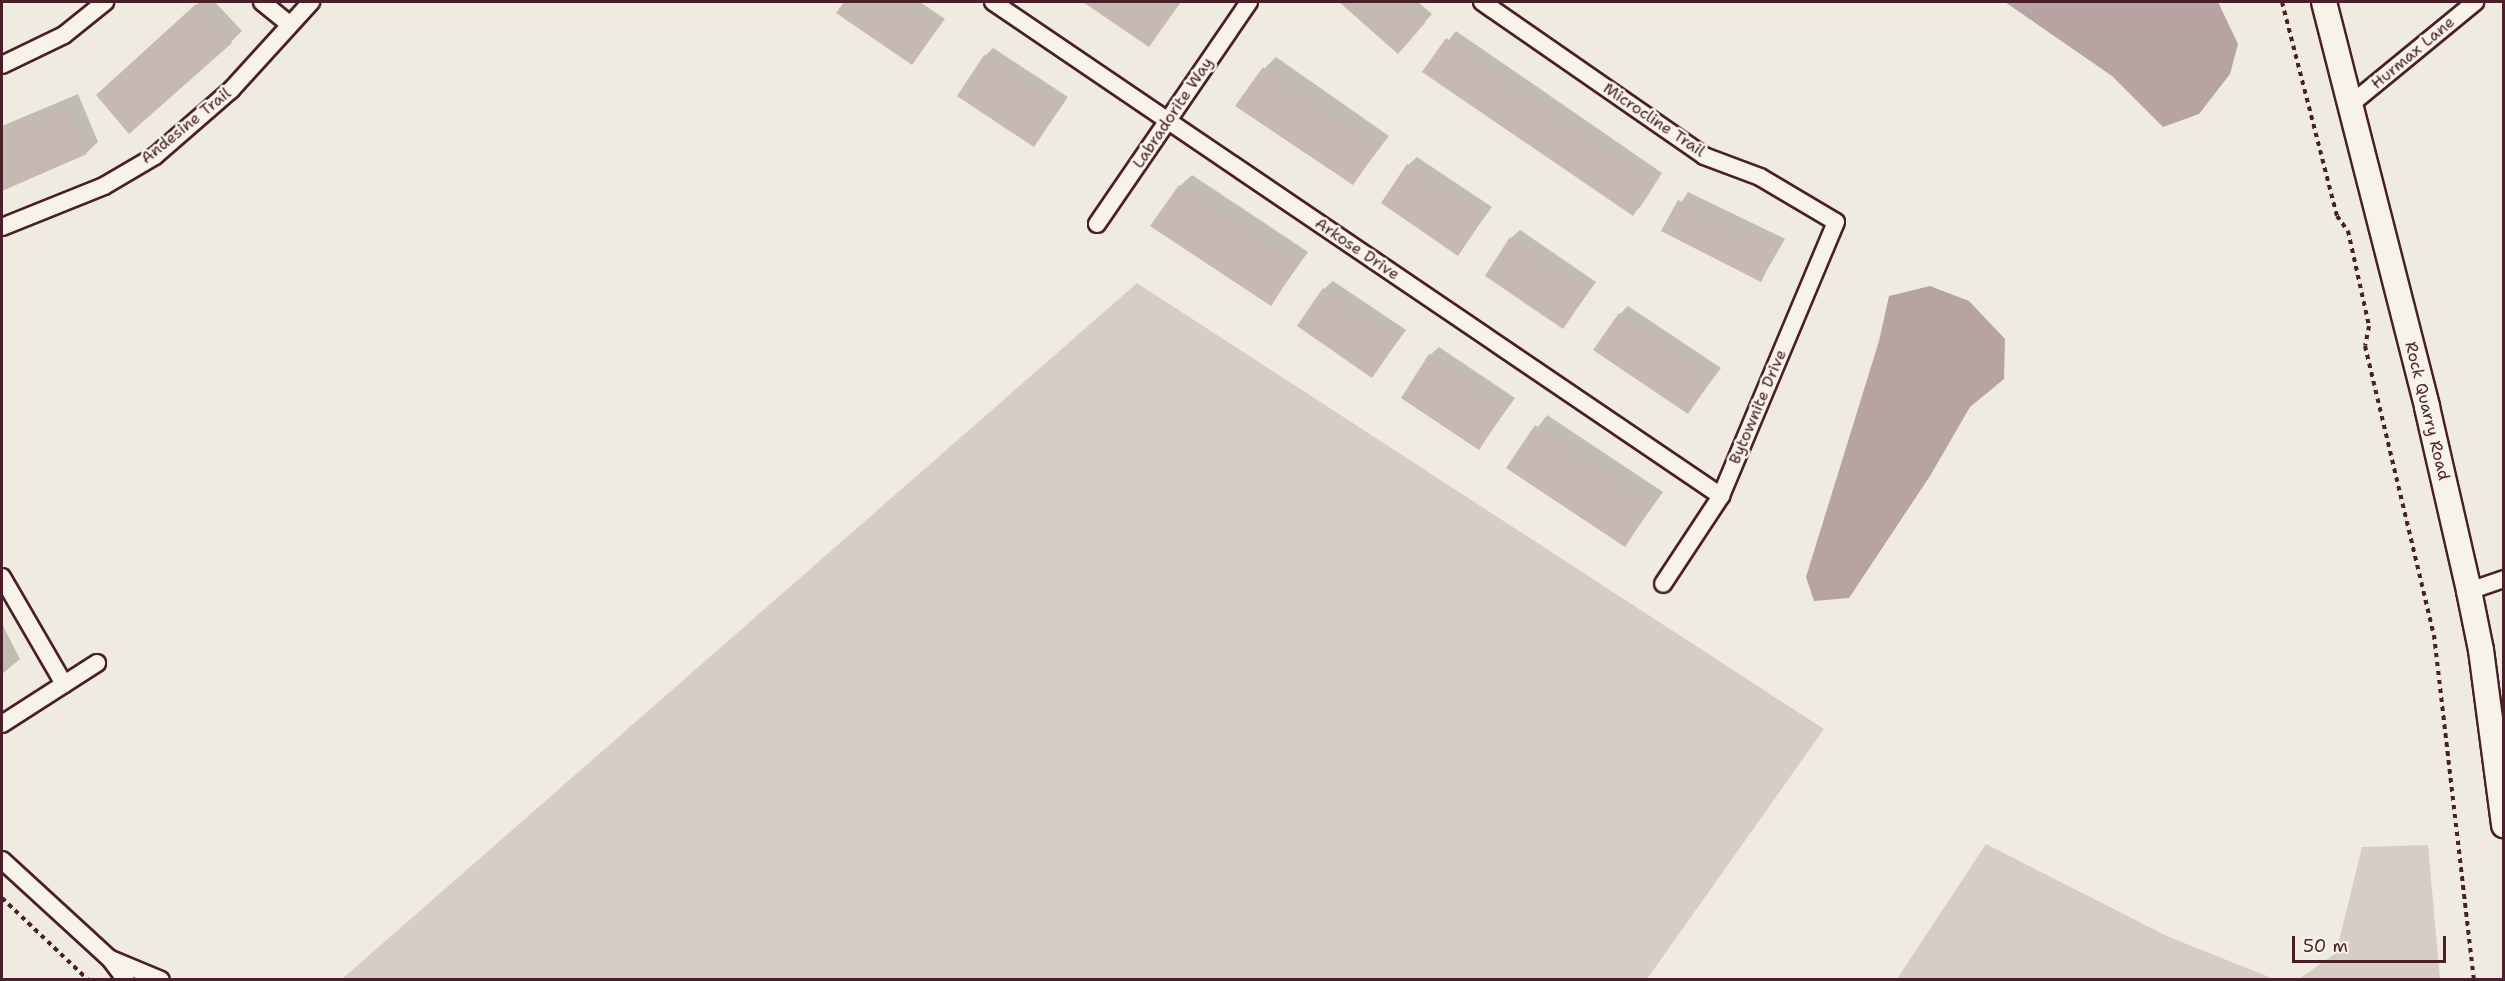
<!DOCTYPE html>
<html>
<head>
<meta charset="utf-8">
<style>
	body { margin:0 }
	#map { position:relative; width:2505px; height:981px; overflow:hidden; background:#f0ebe0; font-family:"Shantell Sans",sans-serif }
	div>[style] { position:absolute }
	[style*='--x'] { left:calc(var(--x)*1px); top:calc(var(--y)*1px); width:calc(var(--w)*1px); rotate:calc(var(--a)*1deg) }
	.green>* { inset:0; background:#d8cdc6 }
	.water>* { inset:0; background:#b7a4a2 }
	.shadow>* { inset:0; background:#0003 }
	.building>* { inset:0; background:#c6b8b3 }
	.path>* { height:4px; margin-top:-2px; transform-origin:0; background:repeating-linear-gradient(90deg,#4a1f2b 0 4.5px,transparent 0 9px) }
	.roads { filter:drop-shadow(2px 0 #4a1f2b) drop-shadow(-2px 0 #4a1f2b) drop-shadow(0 2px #4a1f2b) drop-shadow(0 -2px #4a1f2b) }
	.street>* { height:16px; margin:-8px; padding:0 8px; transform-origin:8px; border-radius:8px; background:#f7f3e8 }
	.secondary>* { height:24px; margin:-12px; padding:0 12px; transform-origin:12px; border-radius:12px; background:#f7f3e8 }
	span { translate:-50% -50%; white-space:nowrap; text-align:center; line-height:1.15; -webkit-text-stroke:5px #f7f3e8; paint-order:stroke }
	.street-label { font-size:16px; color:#4a1f2b }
	.frame { position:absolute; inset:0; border:3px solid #4a1f2b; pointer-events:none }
	.scale { position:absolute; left:2292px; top:936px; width:154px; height:27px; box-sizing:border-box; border:3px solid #4a1f2b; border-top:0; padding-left:8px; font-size:18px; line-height:21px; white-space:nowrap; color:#4a1f2b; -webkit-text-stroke:4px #f7f3e8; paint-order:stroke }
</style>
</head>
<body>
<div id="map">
	<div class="green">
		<div style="clip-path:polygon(1137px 283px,1824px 729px,1647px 979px,342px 979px)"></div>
		<div style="clip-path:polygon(1986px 844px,2169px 937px,2274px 979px,1897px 979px)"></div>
		<div style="clip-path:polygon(2428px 845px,2440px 979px,2299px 979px,2336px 953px,2362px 847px)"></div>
	</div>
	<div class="water">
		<div style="clip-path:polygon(2005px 2px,2218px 2px,2238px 44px,2230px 74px,2199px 114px,2163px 127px,2112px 76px)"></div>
		<div style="clip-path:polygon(1930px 286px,1969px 301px,2005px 339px,2004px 379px,1970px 407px,1930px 476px,1849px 598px,1814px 601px,1806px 577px,1879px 341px,1889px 296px)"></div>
	</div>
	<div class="shadow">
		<div style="clip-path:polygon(200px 2px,215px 2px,242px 31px,231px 42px,109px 84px)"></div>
		<div style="clip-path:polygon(846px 2px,920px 2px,945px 19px,912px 63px,838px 13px)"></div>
		<div style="clip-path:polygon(1085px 2px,1181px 2px,1149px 45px)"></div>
		<div style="clip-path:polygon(1341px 2px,1418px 2px,1432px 14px,1398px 52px)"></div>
		<div style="clip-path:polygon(1456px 31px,1662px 173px,1641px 206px,1633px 214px,1424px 72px)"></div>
		<div style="clip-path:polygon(993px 48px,1068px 97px,1034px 146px,985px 56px)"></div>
		<div style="clip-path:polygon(1276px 57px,1389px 136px,1353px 183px,1265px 68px)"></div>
		<div style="clip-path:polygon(78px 94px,98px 142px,86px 153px,2px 189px,2px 126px)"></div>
		<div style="clip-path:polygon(1417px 157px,1492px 207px,1457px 254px,1408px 165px)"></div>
		<div style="clip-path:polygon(1192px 175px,1308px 252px,1271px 304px,1180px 186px)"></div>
		<div style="clip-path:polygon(1688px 192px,1785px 239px,1761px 280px,1663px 231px)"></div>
		<div style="clip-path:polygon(1520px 230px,1596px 282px,1563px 327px,1511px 238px)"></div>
		<div style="clip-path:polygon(1333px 281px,1406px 330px,1372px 376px,1324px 289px)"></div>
		<div style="clip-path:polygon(1628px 306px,1721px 368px,1688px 412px,1620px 314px)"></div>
		<div style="clip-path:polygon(1439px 347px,1515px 398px,1479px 448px,1430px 355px)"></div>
		<div style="clip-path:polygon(1547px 415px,1663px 492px,1625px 545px,1508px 467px)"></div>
		<div style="clip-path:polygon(2px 624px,20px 659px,2px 674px)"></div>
	</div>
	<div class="building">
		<div style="clip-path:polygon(844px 2px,899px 2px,938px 28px,912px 65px,836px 13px)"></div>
		<div style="clip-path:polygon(1083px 2px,1163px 2px,1175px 10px,1149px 47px)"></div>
		<div style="clip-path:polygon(1339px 2px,1401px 2px,1425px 23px,1398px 54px)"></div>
		<div style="clip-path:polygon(196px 4px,232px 43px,129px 134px,96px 95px)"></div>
		<div style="clip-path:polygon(1446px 38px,1655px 182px,1633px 216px,1422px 72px)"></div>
		<div style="clip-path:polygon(984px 55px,1061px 106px,1034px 147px,957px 96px)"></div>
		<div style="clip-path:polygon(1263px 67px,1379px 148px,1353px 185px,1235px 106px)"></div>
		<div style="clip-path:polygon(67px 104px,87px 154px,2px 191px,2px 131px)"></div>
		<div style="clip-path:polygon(1407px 164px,1485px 216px,1458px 256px,1381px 203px)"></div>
		<div style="clip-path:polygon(1179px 185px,1298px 264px,1271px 306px,1150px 226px)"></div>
		<div style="clip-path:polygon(1678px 200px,1778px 247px,1761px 282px,1661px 231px)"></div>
		<div style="clip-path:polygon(1510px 237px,1589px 291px,1563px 329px,1485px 276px)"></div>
		<div style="clip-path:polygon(1323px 288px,1399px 339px,1372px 378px,1297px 326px)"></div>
		<div style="clip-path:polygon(1619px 313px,1713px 377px,1688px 414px,1593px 350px)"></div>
		<div style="clip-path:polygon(1429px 354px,1507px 407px,1479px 450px,1401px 398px)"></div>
		<div style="clip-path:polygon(1535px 425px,1653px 504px,1625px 547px,1506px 468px)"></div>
	</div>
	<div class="path">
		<div style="--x:2282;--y:2;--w:221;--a:75.6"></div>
		<div style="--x:2337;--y:216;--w:19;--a:54"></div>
		<div style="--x:2348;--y:231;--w:97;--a:77.5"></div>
		<div style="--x:2369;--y:326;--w:20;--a:101"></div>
		<div style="--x:2365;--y:346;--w:297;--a:76.6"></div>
		<div style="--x:2434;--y:635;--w:347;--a:83.4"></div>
		<div style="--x:2;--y:898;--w:119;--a:43.6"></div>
	</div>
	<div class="roads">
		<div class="street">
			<div style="--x:262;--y:2;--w:36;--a:39"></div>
			<div style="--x:993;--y:2;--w:880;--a:34.16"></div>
			<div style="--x:1482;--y:2;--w:270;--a:34.7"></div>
			<div style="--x:1704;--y:156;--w:60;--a:20.6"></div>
			<div style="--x:1760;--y:177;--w:88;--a:30.6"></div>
			<div style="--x:1836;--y:222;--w:297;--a:112.8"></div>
			<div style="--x:1721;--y:496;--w:105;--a:123.4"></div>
			<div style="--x:2;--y:65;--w:69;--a:-25.8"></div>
			<div style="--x:64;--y:35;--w:53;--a:-38.8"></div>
			<div style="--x:2351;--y:104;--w:161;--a:-39.4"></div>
			<div style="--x:1097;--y:224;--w:269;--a:-55.6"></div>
			<div style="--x:2;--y:227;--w:110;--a:-21.9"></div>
			<div style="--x:104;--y:186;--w:59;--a:-30.5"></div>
			<div style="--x:155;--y:156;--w:101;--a:-41"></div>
			<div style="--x:231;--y:90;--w:119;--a:-47.7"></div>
			<div style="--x:2;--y:577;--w:124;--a:59.9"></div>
			<div style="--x:2469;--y:591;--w:37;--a:-19"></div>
			<div style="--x:2;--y:724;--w:113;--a:-32.7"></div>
			<div style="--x:2;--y:860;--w:147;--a:42.5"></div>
			<div style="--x:110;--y:959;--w:26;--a:53"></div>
			<div style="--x:111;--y:959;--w:54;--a:22.8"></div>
		</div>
		<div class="secondary">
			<div style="--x:2324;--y:2;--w:418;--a:75.7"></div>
			<div style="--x:2427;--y:407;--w:189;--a:77.1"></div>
			<div style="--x:2469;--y:591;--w:60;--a:78.5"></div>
			<div style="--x:2481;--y:650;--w:177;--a:82.5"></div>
		</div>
	</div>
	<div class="street-label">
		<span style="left:2413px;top:53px;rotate:-40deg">Hurmax Lane</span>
		<span style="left:1173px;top:113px;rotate:-56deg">Labradorite Way</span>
		<span style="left:1654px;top:120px;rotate:34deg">Microcline Trail</span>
		<span style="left:186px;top:126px;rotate:-39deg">Andesine Trail</span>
		<span style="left:1357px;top:249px;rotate:34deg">Arkose Drive</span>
		<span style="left:1758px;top:407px;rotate:-67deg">Bytownite Drive</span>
		<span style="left:2427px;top:411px;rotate:76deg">Rock Quarry Road</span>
	</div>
	<div class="frame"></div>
	<div class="scale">50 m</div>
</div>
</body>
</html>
